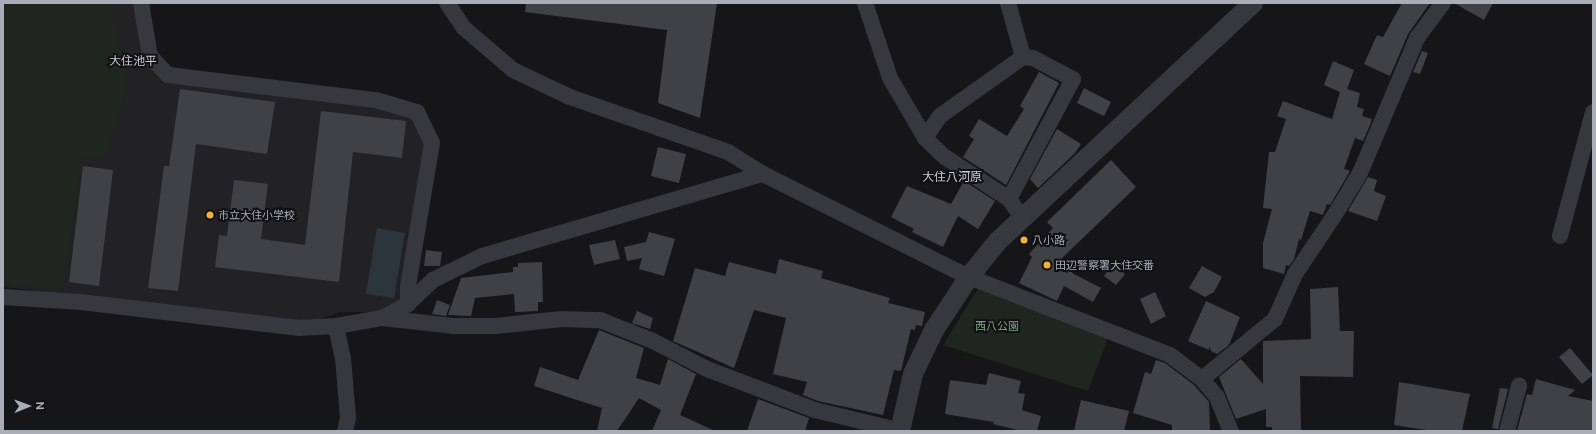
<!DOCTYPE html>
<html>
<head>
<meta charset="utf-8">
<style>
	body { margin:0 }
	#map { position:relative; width:1596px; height:434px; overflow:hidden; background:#161618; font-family:"Public Sans","Noto Sans JP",sans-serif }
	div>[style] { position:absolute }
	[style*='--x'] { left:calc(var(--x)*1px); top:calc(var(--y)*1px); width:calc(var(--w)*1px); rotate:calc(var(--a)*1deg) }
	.built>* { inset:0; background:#222225 }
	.green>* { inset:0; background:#1e261f }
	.water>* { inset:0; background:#2c353c }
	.building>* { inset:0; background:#404145 }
	.minor>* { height:16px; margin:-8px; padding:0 8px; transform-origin:8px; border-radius:8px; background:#37383d }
	.tertiary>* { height:20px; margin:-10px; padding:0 10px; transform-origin:10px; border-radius:10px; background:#37383d }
	.dots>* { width:11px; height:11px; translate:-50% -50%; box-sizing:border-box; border:2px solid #111113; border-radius:50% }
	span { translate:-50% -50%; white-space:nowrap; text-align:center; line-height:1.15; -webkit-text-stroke:4px #111113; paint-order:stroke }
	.poi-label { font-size:11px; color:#a8adb8 }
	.left { translate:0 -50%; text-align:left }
	.park-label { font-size:11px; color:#7fa381 }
	.neighbourhood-label { font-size:12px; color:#c9ccd4 }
	.frame { position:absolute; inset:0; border:4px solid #a8adb8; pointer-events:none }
	.north { position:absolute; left:8px; top:386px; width:40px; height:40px; -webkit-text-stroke:3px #111113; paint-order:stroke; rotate:89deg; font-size:11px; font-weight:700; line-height:16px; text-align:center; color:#a8adb8 }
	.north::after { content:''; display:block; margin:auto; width:14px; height:18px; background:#a8adb8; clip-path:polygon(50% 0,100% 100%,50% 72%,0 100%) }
</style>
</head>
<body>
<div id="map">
	<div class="built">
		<div style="clip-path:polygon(3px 3px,133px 3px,148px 57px,158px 78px,368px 106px,410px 116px,428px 142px,403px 299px,384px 312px,340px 312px,320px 319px,298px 321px,3px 287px)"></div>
	</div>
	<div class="green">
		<div style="clip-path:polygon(8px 3px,110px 3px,127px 86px,105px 157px,82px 156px,64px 289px,3px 283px,3px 5px)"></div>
		<div style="clip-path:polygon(982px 282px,1110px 333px,1088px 391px,943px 345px)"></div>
	</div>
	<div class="water">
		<div style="clip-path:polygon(377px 228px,405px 233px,394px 298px,366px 294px)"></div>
	</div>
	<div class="building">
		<div style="clip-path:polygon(526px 3px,717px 3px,700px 118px,658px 103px,667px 30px,525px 12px)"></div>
		<div style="clip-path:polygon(1402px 3px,1430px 3px,1408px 34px,1390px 76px,1364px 64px,1377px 35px,1383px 37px)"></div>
		<div style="clip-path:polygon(1454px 3px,1493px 3px,1484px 20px)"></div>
		<div style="clip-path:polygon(1422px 51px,1428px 53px,1420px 74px,1413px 72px)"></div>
		<div style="clip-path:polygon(1333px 61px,1354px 70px,1347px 89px,1360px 93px,1357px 107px,1364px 109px,1362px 116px,1372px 119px,1370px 125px,1363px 141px,1355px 138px,1344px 169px,1350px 171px,1330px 205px,1327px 204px,1323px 215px,1310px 211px,1301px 240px,1299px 239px,1294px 259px,1289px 266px,1286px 265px,1284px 274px,1263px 268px,1263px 243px,1272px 209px,1263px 208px,1269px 152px,1275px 152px,1286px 119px,1277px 116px,1283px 101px,1332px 119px,1340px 92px,1324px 85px)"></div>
		<div style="clip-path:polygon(1039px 72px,1059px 83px,1006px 185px,963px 157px,974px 139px,969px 136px,979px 119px,1007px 136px,1024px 109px,1020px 106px)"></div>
		<div style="clip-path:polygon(1084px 88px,1111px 102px,1104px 116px,1077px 103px)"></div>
		<div style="clip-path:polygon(180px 89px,275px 102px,267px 154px,196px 144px,178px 291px,148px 288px,164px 166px,169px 166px)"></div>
		<div style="clip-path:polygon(321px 111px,406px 121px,402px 158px,353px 152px,339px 282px,215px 267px,219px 235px,227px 236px,234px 180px,268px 184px,261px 239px,305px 245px)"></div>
		<div style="clip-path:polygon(1057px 129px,1081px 144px,1075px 153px,1038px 188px,1030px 179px)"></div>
		<div style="clip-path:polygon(658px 147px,686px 154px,679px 183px,651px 176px)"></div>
		<div style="clip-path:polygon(1111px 160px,1136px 187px,1061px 259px,1076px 267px,1072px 273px,1101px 288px,1093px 302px,1064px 286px,1057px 301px,1019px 283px,1032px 257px,1029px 254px,1053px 228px,1047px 222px)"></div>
		<div style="clip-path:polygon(83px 166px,113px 170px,99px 286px,69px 282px)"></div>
		<div style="clip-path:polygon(1368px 177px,1377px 180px,1374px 191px,1386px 196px,1377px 221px,1348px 211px)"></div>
		<div style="clip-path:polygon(964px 181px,995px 201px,978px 229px,958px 216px,943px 247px,912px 232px,914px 229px,891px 217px,907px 186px,951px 204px)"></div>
		<div style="clip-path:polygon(649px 232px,675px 239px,664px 276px,639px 269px,642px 258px,627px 261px,624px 247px,646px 242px)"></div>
		<div style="clip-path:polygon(615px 240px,620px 259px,594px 265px,589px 245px)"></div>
		<div style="clip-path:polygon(426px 250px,442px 252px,440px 266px,424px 266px)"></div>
		<div style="clip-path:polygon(779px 259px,823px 271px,821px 278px,890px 298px,888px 303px,925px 312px,922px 326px,916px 325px,915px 330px,911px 329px,901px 371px,894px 370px,883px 415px,818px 401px,803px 395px,807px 382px,773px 374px,786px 318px,754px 310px,734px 368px,673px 341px,695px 268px,725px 276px,729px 262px,776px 274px)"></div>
		<div style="clip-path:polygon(542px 262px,543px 302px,538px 302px,538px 311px,515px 312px,514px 294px,475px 298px,471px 316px,448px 315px,461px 278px,513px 272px,513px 267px,518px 267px,518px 263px)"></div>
		<div style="clip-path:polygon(1112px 264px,1125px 274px,1116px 285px,1104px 276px)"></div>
		<div style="clip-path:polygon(1202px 266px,1222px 277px,1214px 292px,1205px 297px,1189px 288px)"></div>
		<div style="clip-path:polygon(1338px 287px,1340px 331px,1354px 331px,1353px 377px,1300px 376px,1301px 431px,1272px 431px,1272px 427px,1266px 427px,1266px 409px,1236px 419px,1219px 377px,1241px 359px,1263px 384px,1263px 341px,1311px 339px,1310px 289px)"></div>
		<div style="clip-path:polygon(1155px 292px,1166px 316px,1151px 324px,1140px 299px)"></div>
		<div style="clip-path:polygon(437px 300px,450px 305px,446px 316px,432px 314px)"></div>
		<div style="clip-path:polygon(1206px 301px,1240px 317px,1229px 345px,1217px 354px,1211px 351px,1209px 346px,1209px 350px,1188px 341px)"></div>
		<div style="clip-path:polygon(637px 311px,653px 318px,650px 329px,632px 323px)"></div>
		<div style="clip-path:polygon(599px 330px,644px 348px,636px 378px,660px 385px,668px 359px,696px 374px,680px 415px,715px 431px,652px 431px,661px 410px,639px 398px,617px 431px,597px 431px,602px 408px,534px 386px,540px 367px,578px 380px)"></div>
		<div style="clip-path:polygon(1570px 348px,1593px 375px,1582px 384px,1559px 357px)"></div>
		<div style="clip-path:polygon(1156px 360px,1165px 363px,1194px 385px,1209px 402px,1210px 431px,1172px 431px,1172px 425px,1133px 413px,1145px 372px,1151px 374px)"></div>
		<div style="clip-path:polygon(989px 373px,1021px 381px,1018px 393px,1025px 394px,1022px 410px,1041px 416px,1037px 431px,1021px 431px,993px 424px,994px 422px,945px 414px,950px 380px,986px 385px)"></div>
		<div style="clip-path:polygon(1536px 379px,1575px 390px,1568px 396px,1593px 401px,1593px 431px,1517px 431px,1527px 394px,1532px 395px)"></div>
		<div style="clip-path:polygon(1399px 382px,1470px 394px,1462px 431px,1432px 431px,1394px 425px)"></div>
		<div style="clip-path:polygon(1500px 388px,1508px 389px,1498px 429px,1492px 428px)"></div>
		<div style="clip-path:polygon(758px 399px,809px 418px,805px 431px,747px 431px)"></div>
		<div style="clip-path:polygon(1081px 400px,1129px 411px,1124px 431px,1074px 431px)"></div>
	</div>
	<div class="minor">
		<div style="--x:141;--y:3;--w:54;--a:80.4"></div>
		<div style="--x:150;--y:56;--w:26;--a:47"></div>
		<div style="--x:168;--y:75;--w:209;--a:6.9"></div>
		<div style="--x:376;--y:100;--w:43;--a:16.3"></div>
		<div style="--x:417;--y:112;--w:34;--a:64"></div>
		<div style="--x:432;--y:143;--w:146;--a:99.5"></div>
		<div style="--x:408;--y:287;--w:17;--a:90"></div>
		<div style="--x:447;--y:3;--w:30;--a:56"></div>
		<div style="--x:464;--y:28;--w:65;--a:40.6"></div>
		<div style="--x:513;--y:70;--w:63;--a:25.3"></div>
		<div style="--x:570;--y:97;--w:167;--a:19.2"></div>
		<div style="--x:728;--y:152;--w:41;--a:32.2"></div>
		<div style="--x:763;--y:174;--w:230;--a:26.6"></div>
		<div style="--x:969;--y:277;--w:216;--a:21.2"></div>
		<div style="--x:1170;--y:355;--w:40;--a:37"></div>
		<div style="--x:1202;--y:379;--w:23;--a:50"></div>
		<div style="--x:1217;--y:397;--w:37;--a:68"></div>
		<div style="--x:865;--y:3;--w:79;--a:71.6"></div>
		<div style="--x:890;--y:78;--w:69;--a:59.7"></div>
		<div style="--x:925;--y:138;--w:28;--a:44"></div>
		<div style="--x:945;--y:157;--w:77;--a:33.3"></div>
		<div style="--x:1009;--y:199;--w:24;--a:55"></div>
		<div style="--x:925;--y:138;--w:27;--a:-56"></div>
		<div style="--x:940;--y:116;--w:102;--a:-35.4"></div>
		<div style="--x:1023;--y:57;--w:56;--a:-105.5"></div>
		<div style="--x:1009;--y:199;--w:136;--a:-61.9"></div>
		<div style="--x:1073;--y:79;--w:45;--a:-152.3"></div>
		<div style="--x:1033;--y:58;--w:10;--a:-174"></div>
		<div style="--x:1560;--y:236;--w:128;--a:-75.1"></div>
		<div style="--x:3;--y:297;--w:78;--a:3.7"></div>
		<div style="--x:81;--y:302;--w:219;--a:6.8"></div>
		<div style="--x:298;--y:328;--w:38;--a:-3"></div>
		<div style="--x:336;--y:326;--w:47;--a:-9.9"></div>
		<div style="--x:382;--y:318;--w:30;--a:-28"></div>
		<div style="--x:408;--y:304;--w:35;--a:-44"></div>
		<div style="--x:433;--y:280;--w:55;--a:-26.1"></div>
		<div style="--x:482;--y:256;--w:293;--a:-16.3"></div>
		<div style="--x:382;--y:318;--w:71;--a:6.4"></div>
		<div style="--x:453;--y:326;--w:42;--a:0"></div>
		<div style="--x:495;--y:326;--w:67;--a:-6"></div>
		<div style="--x:562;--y:319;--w:38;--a:2"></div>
		<div style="--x:600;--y:320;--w:57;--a:21.6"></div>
		<div style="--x:653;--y:341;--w:61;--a:27.4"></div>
		<div style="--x:707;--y:369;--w:116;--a:20.8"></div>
		<div style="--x:815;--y:410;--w:89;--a:13.6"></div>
		<div style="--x:336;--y:326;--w:33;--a:78"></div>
		<div style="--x:343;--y:358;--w:60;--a:85.2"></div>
		<div style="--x:348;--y:418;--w:13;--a:103"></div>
		<div style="--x:1202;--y:379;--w:94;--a:-39.4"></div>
		<div style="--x:1275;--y:319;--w:49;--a:-66"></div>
		<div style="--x:1295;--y:274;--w:70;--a:-56.1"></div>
		<div style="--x:1334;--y:216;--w:50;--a:-58.8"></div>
		<div style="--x:1360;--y:173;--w:147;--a:-67.1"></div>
		<div style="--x:1417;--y:38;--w:44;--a:-53.4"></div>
		<div style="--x:1507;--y:431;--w:47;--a:-75.1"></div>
	</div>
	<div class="tertiary">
		<div style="--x:900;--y:431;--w:58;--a:-77.2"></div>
		<div style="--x:913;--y:374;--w:49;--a:-64.5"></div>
		<div style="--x:934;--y:330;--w:64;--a:-56.6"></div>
		<div style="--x:969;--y:277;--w:45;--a:-51.3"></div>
		<div style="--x:997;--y:242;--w:350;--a:-43"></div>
	</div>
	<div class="dots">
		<div style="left:210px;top:215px;background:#f2b134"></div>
		<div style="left:1024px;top:240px;background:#f2b134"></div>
		<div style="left:1047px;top:265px;background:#f2b134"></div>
	</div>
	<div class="poi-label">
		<span class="left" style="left:218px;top:215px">市立大住小学校</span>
		<span class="left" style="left:1032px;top:240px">八小路</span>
		<span class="left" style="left:1055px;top:265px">田辺警察署大住交番</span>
	</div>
	<div class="park-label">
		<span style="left:997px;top:326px">西八公園</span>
	</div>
	<div class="neighbourhood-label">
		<span style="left:133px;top:62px">大住池平</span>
		<span style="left:952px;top:178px">大住八河原</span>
	</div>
	<div class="frame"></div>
	<div class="north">N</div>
</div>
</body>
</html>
